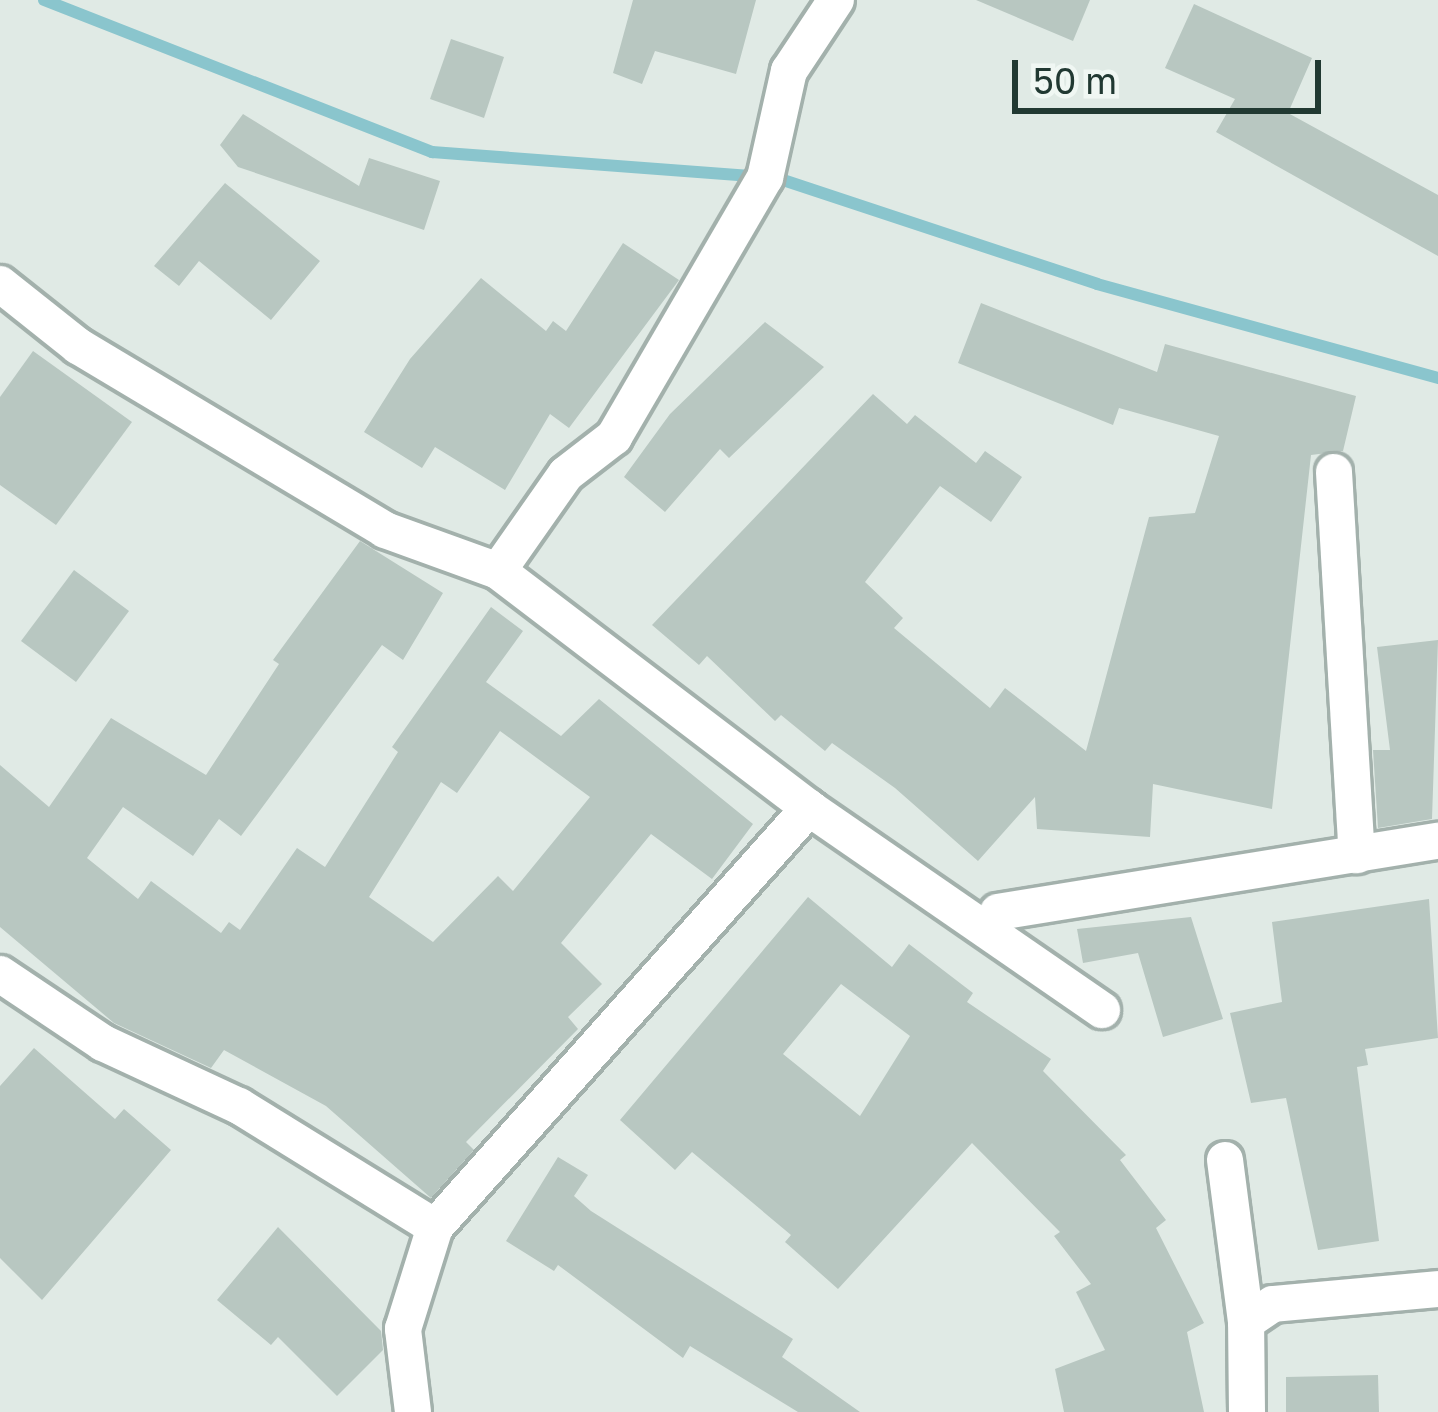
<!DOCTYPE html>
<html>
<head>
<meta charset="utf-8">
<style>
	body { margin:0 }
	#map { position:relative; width:1438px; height:1412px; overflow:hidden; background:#e0eae5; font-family:"Golos Text",sans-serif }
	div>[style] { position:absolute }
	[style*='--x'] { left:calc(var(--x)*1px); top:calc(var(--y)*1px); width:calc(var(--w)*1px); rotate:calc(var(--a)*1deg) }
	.stream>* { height:12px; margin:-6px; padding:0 6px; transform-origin:6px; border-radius:6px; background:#8ac5cd }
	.building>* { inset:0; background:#b8c7c1 }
	.roads { filter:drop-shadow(3px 0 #a3b1ac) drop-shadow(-3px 0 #a3b1ac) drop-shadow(0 3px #a3b1ac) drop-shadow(0 -3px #a3b1ac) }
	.minor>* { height:36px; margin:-18px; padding:0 18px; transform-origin:18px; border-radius:18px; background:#fff }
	span { translate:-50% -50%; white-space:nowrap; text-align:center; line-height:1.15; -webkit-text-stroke:12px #f0f7f3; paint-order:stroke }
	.scale { position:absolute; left:1012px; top:60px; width:309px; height:54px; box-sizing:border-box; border:6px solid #213932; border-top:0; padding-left:15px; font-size:36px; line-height:42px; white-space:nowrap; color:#213932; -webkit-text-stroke:9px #f0f7f3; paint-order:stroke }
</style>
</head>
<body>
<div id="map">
	<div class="stream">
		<div style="--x:44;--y:0;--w:417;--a:21.4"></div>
		<div style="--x:432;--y:152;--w:346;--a:4.3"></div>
		<div style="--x:777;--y:178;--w:337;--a:18.3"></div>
		<div style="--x:1097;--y:284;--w:354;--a:15.4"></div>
	</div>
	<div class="building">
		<div style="clip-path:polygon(633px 0,756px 0,736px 74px,655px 51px,642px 84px,613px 73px)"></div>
		<div style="clip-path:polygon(976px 0,1090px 0,1073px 41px)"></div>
		<div style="clip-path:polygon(1194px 4px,1312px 58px,1288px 113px,1438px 195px,1438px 256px,1216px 132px,1235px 99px,1165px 68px)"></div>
		<div style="clip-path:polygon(451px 39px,504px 57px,484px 118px,430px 99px)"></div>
		<div style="clip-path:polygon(243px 114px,359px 186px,369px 158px,440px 181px,424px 230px,238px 167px,220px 145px)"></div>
		<div style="clip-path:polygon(225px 183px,320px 261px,271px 320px,199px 261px,179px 286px,154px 266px)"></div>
		<div style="clip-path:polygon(623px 243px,679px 280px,569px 428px,550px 414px,505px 490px,435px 447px,422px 468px,364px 432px,410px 359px,481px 278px,546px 331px,553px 321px,566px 331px)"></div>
		<div style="clip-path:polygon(981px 303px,1157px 372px,1165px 344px,1356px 396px,1343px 451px,1311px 455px,1272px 809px,1153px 784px,1150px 837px,1037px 829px,1035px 797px,978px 861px,895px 788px,832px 743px,825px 751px,781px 715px,775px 721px,707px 656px,699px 665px,652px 625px,873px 394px,907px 424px,915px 415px,976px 463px,985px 451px,1022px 477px,991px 522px,940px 486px,865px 582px,903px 618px,894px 628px,990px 708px,1005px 688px,1086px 751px,1149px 517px,1195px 513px,1219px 436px,1119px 408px,1113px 425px,958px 363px)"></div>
		<div style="clip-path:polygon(765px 322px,824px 367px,729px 458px,720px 449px,665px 512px,624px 477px,670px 414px)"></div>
		<div style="clip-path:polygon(33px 351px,132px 422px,56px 525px,0 485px,0 397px)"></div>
		<div style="clip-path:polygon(evenodd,360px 541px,443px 593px,403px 660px,382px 645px,241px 836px,219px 819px,193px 856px,123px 807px,87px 858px,138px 899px,151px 881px,221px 933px,229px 922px,240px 930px,297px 848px,325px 867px,398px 752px,392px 747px,491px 607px,523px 631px,486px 682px,561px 736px,599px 699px,753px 824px,712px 879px,651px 834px,561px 943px,602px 984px,568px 1017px,578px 1029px,466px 1142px,474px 1150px,431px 1198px,326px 1106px,224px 1050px,211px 1068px,114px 1023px,0 927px,0 765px,49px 807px,111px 718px,206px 775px,279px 664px,273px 660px,360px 541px,500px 731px,590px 797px,513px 891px,498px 876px,433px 942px,369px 897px,441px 782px,457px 793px,500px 731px)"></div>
		<div style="clip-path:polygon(74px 570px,129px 611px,76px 682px,21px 641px)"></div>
		<div style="clip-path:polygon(1438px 640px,1432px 819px,1378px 828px,1373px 750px,1390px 750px,1377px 647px)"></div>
		<div style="clip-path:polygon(evenodd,808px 897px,892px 967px,909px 944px,973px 993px,967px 1002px,1051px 1059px,1043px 1071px,1126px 1155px,1120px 1160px,1166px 1220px,1156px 1228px,1204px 1323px,1187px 1332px,1204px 1412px,1064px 1412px,1055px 1369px,1105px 1350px,1076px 1292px,1091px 1284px,1054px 1236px,1060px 1232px,972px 1143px,838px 1289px,785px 1242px,791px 1235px,692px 1152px,675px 1170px,620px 1120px,808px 897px,841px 984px,910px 1036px,860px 1116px,783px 1054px,841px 984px)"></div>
		<div style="clip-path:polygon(1429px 899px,1438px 1038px,1365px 1049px,1368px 1065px,1357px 1067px,1379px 1241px,1318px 1250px,1286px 1098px,1251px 1103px,1230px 1013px,1282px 1002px,1272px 922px)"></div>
		<div style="clip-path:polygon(1191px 917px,1223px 1019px,1163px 1037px,1138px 953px,1083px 963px,1077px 929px)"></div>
		<div style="clip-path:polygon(34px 1048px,115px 1119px,124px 1109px,171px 1150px,42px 1300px,0 1258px,0 1086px)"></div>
		<div style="clip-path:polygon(558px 1157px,588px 1175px,574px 1196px,591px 1211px,793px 1339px,782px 1357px,860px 1412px,798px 1412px,690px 1346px,683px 1358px,558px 1265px,554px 1271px,506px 1241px)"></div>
		<div style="clip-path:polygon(278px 1227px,381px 1331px,383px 1350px,337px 1396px,278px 1337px,271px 1345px,217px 1300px)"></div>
		<div style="clip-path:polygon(1378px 1375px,1379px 1412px,1286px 1412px,1286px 1377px)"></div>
	</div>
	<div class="roads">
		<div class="minor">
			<div style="--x:0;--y:284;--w:100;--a:38.5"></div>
			<div style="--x:78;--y:346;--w:358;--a:30.9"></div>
			<div style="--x:385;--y:530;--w:120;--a:19.9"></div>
			<div style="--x:498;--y:571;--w:391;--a:37.3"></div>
			<div style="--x:809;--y:808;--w:356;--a:34.6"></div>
			<div style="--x:1334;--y:472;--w:384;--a:86.6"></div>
			<div style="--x:498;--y:571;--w:118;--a:-55"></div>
			<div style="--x:566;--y:474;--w:61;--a:-37.6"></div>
			<div style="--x:614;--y:437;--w:300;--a:-59.8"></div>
			<div style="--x:765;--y:178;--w:110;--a:-77.4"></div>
			<div style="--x:789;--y:71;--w:85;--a:-56.5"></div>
			<div style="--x:998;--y:912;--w:446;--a:-9.2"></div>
			<div style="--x:0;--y:974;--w:124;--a:33.8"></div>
			<div style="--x:103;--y:1043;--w:150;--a:24.9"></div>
			<div style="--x:239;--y:1106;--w:230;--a:31.7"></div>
			<div style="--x:1225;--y:1160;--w:163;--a:82.6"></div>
			<div style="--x:413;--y:1412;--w:84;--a:-96.9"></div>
			<div style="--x:403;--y:1329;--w:107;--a:-72.6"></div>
			<div style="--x:435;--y:1227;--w:562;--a:-48.25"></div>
			<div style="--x:1247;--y:1412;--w:90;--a:-90.6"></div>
			<div style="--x:1246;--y:1322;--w:32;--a:-34"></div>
			<div style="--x:1273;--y:1304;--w:166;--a:-5.2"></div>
		</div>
	</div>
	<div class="scale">50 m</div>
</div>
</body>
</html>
